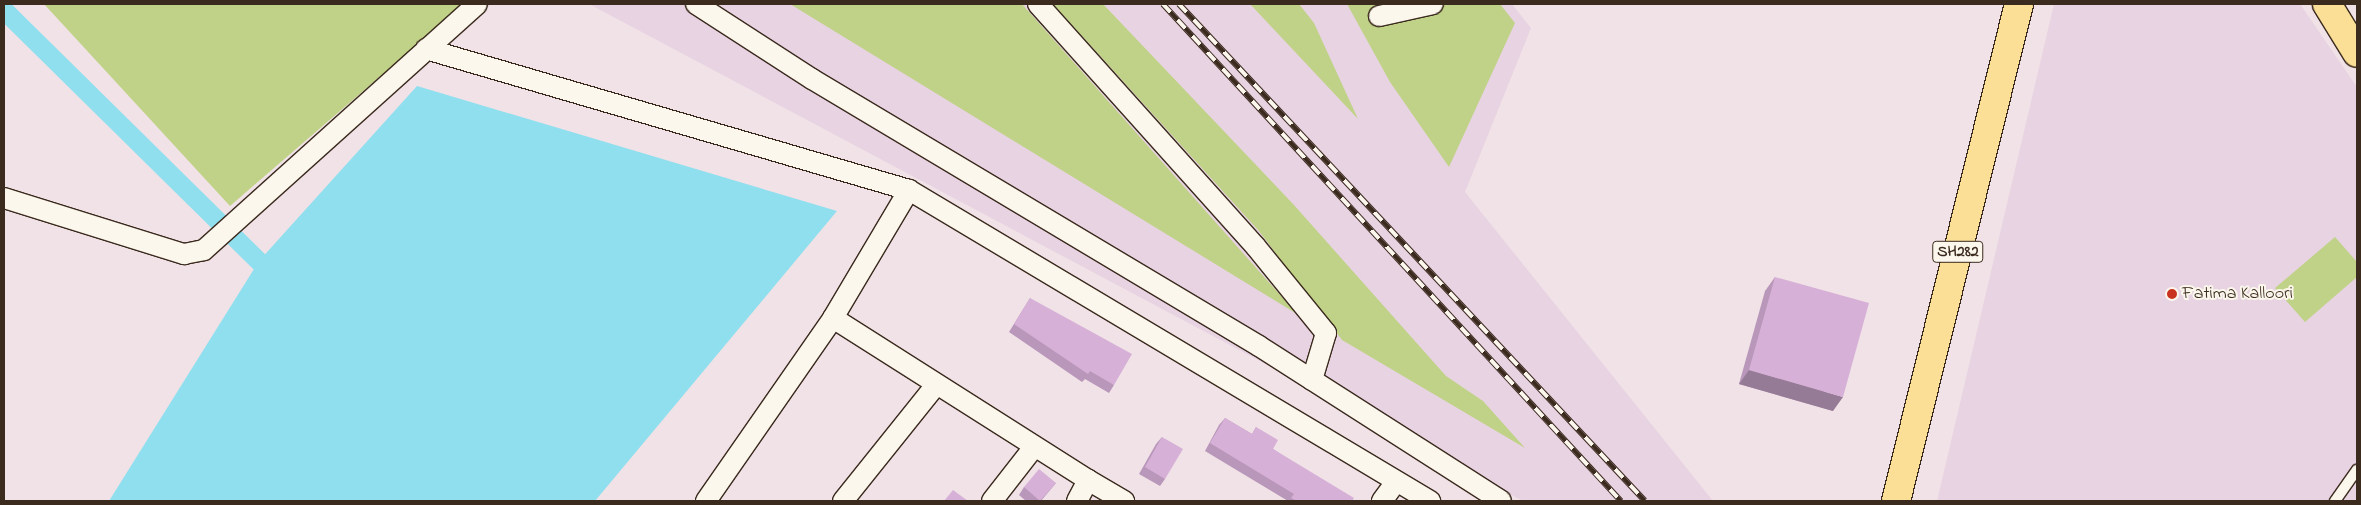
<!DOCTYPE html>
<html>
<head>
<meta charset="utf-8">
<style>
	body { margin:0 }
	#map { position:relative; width:2361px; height:505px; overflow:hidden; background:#f0e2e6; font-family:"Indie Flower",sans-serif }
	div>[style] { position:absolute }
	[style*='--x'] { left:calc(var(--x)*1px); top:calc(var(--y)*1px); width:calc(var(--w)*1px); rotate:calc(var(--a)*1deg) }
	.built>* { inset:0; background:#e8d3e2 }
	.green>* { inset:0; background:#c0d287 }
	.water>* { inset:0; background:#90dfef }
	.canal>* { height:19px; margin:-9.5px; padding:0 9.5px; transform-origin:9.5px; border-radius:9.5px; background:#90dfef }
	.roads { filter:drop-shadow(1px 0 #3b2a1e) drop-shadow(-1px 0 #3b2a1e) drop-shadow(0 1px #3b2a1e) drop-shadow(0 -1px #3b2a1e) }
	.lane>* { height:10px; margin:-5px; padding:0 5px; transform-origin:5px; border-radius:5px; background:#fbf7ec }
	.street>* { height:20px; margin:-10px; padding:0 10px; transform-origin:10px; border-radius:10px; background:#fbf7ec }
	.primary>* { height:28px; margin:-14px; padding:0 14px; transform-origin:14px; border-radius:14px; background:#fbdf96 }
	.rail>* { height:5.5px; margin-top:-2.75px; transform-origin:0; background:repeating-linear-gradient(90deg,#fbf7ec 0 11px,#3b2a1e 0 22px); box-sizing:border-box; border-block:1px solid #3b2a1e }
	.wall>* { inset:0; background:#b997ba }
	.shaded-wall>* { inset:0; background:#967b97 }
	.building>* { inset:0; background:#d7b0d8 }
	.dots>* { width:14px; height:14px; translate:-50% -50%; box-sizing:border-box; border:2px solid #fbf7ec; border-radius:50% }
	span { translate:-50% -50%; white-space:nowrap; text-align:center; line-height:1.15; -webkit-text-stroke:4px #fbf7ec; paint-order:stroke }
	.shield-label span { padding:1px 4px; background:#fbf7ec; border:1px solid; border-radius:4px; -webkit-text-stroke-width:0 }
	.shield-label { font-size:16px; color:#3b2a1e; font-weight:700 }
	.poi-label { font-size:18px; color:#3b2a1e }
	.left { translate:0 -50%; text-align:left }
	.frame { position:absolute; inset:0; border:5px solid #3b2a1e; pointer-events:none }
</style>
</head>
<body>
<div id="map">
	<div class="built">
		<div style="clip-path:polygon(589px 4px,1512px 4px,1531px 28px,1465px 192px,1713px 501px,1523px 501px)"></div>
		<div style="clip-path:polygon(2054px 4px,2300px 4px,2357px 87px,2357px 501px,1937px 501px)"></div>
	</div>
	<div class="green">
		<div style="clip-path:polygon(44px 4px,464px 4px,230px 206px)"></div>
		<div style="clip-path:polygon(790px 4px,1022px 4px,1297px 314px)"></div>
		<div style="clip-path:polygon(1053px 4px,1103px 4px,1294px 205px,1446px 376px,1483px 401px,1525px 448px,1342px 340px,1258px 230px)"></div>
		<div style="clip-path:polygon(1250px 4px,1299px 4px,1314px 23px,1358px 119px)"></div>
		<div style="clip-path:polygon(1347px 4px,1500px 4px,1515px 23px,1449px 167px,1390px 82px)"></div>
		<div style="clip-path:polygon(2335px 237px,2357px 262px,2357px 277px,2305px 322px,2275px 288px)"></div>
	</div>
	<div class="water">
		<div style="clip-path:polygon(417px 86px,837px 211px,595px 501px,109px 501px,259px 261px)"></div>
	</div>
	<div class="canal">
		<div style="--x:4;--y:10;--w:382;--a:44.6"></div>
	</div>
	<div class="roads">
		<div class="lane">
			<div style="--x:2335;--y:501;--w:38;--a:-55"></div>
		</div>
		<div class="street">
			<div style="--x:696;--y:4;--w:138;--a:32.9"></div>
			<div style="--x:812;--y:79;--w:521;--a:30.85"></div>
			<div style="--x:1259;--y:346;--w:287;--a:32.6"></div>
			<div style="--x:1038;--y:4;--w:326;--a:48.1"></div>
			<div style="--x:1256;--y:247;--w:111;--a:50.9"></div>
			<div style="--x:1326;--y:333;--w:49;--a:106.6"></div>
			<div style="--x:1379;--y:16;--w:55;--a:-12.5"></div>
			<div style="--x:426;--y:49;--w:503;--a:16.27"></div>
			<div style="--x:909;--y:190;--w:607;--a:30.83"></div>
			<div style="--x:4;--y:198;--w:189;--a:17.3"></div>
			<div style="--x:184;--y:254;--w:20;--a:-11"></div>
			<div style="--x:204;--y:250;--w:367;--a:-42"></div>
			<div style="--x:833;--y:318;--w:149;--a:-59.3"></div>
			<div style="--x:706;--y:501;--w:223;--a:-55.2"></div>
			<div style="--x:833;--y:318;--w:302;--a:32.4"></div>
			<div style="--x:843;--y:501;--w:149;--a:-51.3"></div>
			<div style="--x:992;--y:501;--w:68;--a:-52.1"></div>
			<div style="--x:1077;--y:501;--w:24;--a:-62"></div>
			<div style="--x:1088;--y:480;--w:42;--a:30.3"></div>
			<div style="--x:1382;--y:501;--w:24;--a:-54"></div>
		</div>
		<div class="primary">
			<div style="--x:2327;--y:4;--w:57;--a:58.5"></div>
			<div style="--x:1896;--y:501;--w:512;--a:-76.1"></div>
		</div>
	</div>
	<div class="rail">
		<div style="--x:1163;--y:4;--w:676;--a:47.34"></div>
		<div style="--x:1179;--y:4;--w:681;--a:46.84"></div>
	</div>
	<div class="wall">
		<div style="clip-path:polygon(1775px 277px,1833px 411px,1739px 384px,1765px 291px)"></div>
		<div style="clip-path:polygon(1030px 298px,1114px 385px,1109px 393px,1085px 379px,1082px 382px,1009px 332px)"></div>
		<div style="clip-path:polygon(1225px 418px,1252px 434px,1256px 427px,1273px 449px,1352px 501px,1288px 501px,1205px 451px,1219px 425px)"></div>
		<div style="clip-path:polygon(1162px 437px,1165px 479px,1160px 486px,1139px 474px,1156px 444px)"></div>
		<div style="clip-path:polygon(1056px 483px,1041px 501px,1026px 501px,1019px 495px,1024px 487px)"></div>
	</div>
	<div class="shaded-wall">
		<div style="clip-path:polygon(1749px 370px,1843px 397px,1833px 411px,1739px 384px)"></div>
	</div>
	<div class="building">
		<div style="clip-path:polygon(1775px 277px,1869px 303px,1843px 397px,1749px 370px)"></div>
		<div style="clip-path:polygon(1030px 298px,1132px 354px,1114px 385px,1090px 371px,1088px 374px,1014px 324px)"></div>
		<div style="clip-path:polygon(1225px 418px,1252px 434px,1256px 427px,1278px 440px,1273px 449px,1354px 498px,1352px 501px,1297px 501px,1291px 498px,1294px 494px,1210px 443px)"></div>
		<div style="clip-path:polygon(1162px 437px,1183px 449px,1165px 479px,1145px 467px)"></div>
		<div style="clip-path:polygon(1039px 469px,1056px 483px,1040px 501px,1024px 487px)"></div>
		<div style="clip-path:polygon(953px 490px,968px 501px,944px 501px)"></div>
	</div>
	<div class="dots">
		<div style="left:2172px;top:294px;background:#c8321e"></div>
	</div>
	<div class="shield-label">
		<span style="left:1958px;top:252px">SH282</span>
	</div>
	<div class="poi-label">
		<span class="left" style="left:2182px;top:294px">Fatima Kalloori</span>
	</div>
	<div class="frame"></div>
</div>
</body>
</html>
